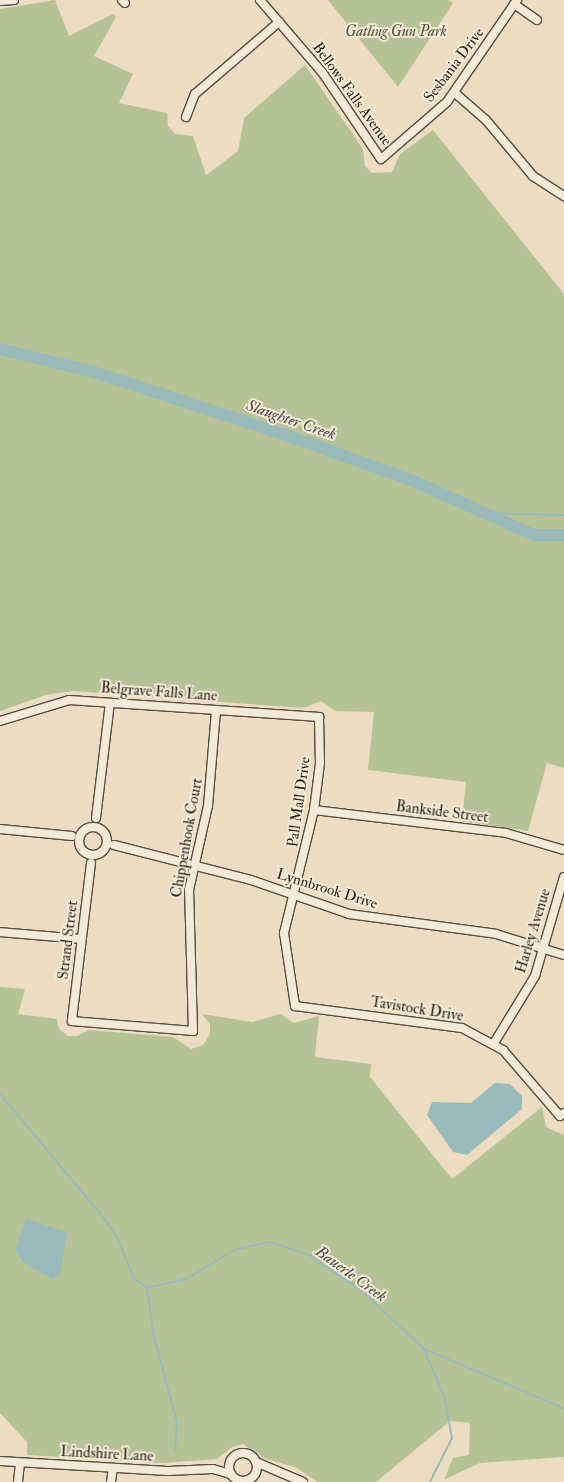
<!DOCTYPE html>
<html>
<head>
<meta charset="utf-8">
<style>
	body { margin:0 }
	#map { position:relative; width:564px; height:1482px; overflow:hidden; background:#ecddc2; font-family:"IM FELL Double Pica",serif }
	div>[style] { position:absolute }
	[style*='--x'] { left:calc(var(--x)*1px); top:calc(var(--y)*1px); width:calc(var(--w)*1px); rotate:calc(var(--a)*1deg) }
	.green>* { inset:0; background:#b4c296 }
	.water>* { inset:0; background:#9ababa }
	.stream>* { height:2px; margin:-1px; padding:0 1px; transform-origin:1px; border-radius:1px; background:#9ababa }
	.river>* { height:12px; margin:-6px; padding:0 6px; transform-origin:6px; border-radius:6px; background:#9ababa }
	.roads { filter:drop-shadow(1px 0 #584d40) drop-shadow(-1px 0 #584d40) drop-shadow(0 1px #584d40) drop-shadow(0 -1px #584d40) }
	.street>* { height:8px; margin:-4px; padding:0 4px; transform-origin:4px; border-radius:4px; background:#f3e9d7 }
	.street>.ring { margin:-4px; padding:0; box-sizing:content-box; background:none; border:8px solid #f3e9d7; border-radius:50% }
	span { translate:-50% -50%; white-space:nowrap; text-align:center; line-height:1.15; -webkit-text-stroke:4px #f3e9d7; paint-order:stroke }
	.park-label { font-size:15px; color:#514f3b; font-style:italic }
	.street-label { font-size:15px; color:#261d14 }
	.water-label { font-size:16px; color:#494c46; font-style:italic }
</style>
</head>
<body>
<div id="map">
	<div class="green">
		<div style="clip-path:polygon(55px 0,69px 36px,113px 14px,116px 17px,94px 56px,133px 74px,119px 103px,167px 113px,168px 126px,175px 134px,193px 136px,206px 175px,238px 151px,244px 118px,305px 65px,363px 149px,365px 166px,372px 173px,392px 172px,400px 154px,433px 130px,564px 294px,564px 768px,547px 763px,528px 831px,462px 821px,466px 782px,368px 770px,374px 712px,336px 711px,321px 701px,303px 708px,73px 691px,46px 695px,0 711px,0 9px)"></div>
		<div style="clip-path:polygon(328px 0,448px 0,453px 3px,398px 87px)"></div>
		<div style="clip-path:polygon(0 987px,25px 989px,18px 1014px,57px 1019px,59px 1029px,68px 1036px,78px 1036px,88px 1030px,173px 1037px,191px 1049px,203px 1045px,210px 1034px,210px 1024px,202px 1014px,252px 1022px,280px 1014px,294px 1023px,319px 1016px,315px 1057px,371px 1064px,370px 1077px,452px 1179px,542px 1107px,546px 1127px,564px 1135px,564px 1457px,480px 1463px,439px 1482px,444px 1480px,453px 1458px,469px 1455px,470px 1423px,450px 1421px,376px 1482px,317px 1482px,297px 1468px,264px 1458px,243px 1444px,232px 1447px,217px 1459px,162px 1463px,27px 1455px,27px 1442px,0 1413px)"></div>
	</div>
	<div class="water">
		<div style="clip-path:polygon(495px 1083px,510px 1084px,522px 1096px,522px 1109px,467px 1155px,453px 1152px,427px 1115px,432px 1102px,471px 1103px)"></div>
		<div style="clip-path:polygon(26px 1219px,67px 1232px,60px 1275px,52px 1279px,24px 1263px,15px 1251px)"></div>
	</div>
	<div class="stream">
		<div style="--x:482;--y:513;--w:82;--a:1.4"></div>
		<div style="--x:0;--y:1094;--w:162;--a:50"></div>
		<div style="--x:104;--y:1218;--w:23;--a:56"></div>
		<div style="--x:117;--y:1237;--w:44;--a:67.5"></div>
		<div style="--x:134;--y:1278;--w:16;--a:38"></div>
		<div style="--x:147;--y:1288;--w:40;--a:-13"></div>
		<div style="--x:186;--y:1279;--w:56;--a:-31.1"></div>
		<div style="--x:234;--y:1250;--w:37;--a:-13"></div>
		<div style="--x:270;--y:1242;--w:41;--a:18.4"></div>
		<div style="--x:309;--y:1255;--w:64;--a:34.2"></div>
		<div style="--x:362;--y:1291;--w:85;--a:43.1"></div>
		<div style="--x:424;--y:1349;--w:152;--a:22.9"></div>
		<div style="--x:147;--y:1289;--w:49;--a:81.7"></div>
		<div style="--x:154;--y:1337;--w:88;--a:74.9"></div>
		<div style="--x:177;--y:1422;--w:28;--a:94"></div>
		<div style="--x:424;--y:1349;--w:54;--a:67.2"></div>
		<div style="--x:445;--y:1399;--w:40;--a:80"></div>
		<div style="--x:452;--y:1438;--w:49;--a:116.6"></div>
	</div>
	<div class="river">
		<div style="--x:0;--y:349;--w:97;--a:13.7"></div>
		<div style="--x:94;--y:372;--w:196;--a:18.2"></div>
		<div style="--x:280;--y:433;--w:139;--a:19.7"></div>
		<div style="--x:411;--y:480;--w:135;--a:24.1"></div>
		<div style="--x:534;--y:535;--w:30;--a:0"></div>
	</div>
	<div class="roads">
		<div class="street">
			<div style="--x:122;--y:0;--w:4;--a:45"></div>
			<div style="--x:260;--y:0;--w:95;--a:49.3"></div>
			<div style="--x:322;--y:72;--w:105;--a:55.9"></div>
			<div style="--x:381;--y:159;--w:87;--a:-40.8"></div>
			<div style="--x:447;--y:102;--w:124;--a:-55.5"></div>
			<div style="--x:0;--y:1;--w:14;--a:-4"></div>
			<div style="--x:514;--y:4;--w:28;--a:35"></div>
			<div style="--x:455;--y:93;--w:41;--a:41.1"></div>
			<div style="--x:486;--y:120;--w:73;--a:50"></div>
			<div style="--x:533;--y:176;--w:37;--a:33"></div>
			<div style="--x:186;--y:117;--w:25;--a:-69"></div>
			<div style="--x:195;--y:94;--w:111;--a:-40.6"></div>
			<div style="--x:0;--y:721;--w:72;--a:-16.9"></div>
			<div style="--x:69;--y:700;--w:251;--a:3.9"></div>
			<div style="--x:319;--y:717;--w:46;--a:88.8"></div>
			<div style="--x:320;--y:763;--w:47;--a:97.3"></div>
			<div style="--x:314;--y:810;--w:127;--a:103.7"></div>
			<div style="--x:284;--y:933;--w:74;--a:81.4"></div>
			<div style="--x:295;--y:1006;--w:168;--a:7.5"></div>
			<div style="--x:462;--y:1028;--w:47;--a:28.2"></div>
			<div style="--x:503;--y:1050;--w:87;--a:49.2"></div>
			<div style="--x:560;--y:1116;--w:5;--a:-37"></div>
			<div style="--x:314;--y:810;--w:193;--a:6.8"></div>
			<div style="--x:506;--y:833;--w:60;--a:16.3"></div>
			<div style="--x:96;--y:818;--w:116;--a:-83.1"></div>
			<div class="ring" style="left:79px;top:827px;width:20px;height:20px"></div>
			<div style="--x:0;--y:829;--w:72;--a:5.6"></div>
			<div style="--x:114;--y:845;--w:141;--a:14.3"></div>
			<div style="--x:251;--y:880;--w:104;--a:19.1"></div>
			<div style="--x:349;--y:914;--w:148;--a:7.7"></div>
			<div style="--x:496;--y:934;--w:71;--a:17.2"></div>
			<div style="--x:91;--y:863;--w:159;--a:96.9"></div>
			<div style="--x:72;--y:1021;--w:121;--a:4.7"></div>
			<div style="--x:193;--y:1031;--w:141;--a:-91.6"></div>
			<div style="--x:189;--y:890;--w:86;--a:-77.3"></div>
			<div style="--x:208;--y:806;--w:96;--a:-85.2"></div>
			<div style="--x:0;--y:932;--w:81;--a:4.9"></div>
			<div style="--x:494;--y:1043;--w:79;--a:-58.5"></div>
			<div style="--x:535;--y:976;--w:103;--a:-73.7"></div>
			<div class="ring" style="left:229px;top:1453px;width:20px;height:20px"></div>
			<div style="--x:0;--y:1461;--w:168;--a:3.4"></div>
			<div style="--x:168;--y:1471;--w:45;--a:-2.5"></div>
			<div style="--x:213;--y:1469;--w:19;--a:16"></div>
			<div style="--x:256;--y:1462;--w:51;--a:23.1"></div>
			<div style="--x:18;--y:1482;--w:19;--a:-84"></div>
			<div style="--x:111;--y:1482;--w:14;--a:-82"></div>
		</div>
	</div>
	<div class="park-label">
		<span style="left:396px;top:32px">Gatling Gun Park</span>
	</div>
	<div class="street-label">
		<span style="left:454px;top:65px;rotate:-53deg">Sesbania Drive</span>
		<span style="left:352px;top:94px;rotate:54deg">Bellows Falls Avenue</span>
		<span style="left:159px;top:692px;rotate:4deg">Belgrave Falls Lane</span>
		<span style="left:299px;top:802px;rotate:-82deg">Pall Mall Drive</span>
		<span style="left:442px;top:812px;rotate:7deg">Bankside Street</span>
		<span style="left:187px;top:838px;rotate:-80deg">Chippenhook Court</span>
		<span style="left:327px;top:889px;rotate:17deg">Lynnbrook Drive</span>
		<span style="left:533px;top:931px;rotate:-73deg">Harley Avenue</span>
		<span style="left:68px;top:940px;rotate:-83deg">Strand Street</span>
		<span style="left:417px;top:1009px;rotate:9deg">Tavistock Drive</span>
		<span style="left:107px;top:1454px;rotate:3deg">Lindshire Lane</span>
	</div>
	<div class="water-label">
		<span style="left:291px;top:420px;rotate:19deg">Slaughter Creek</span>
		<span style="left:351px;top:1274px;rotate:36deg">Bauerle Creek</span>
	</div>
</div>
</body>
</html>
